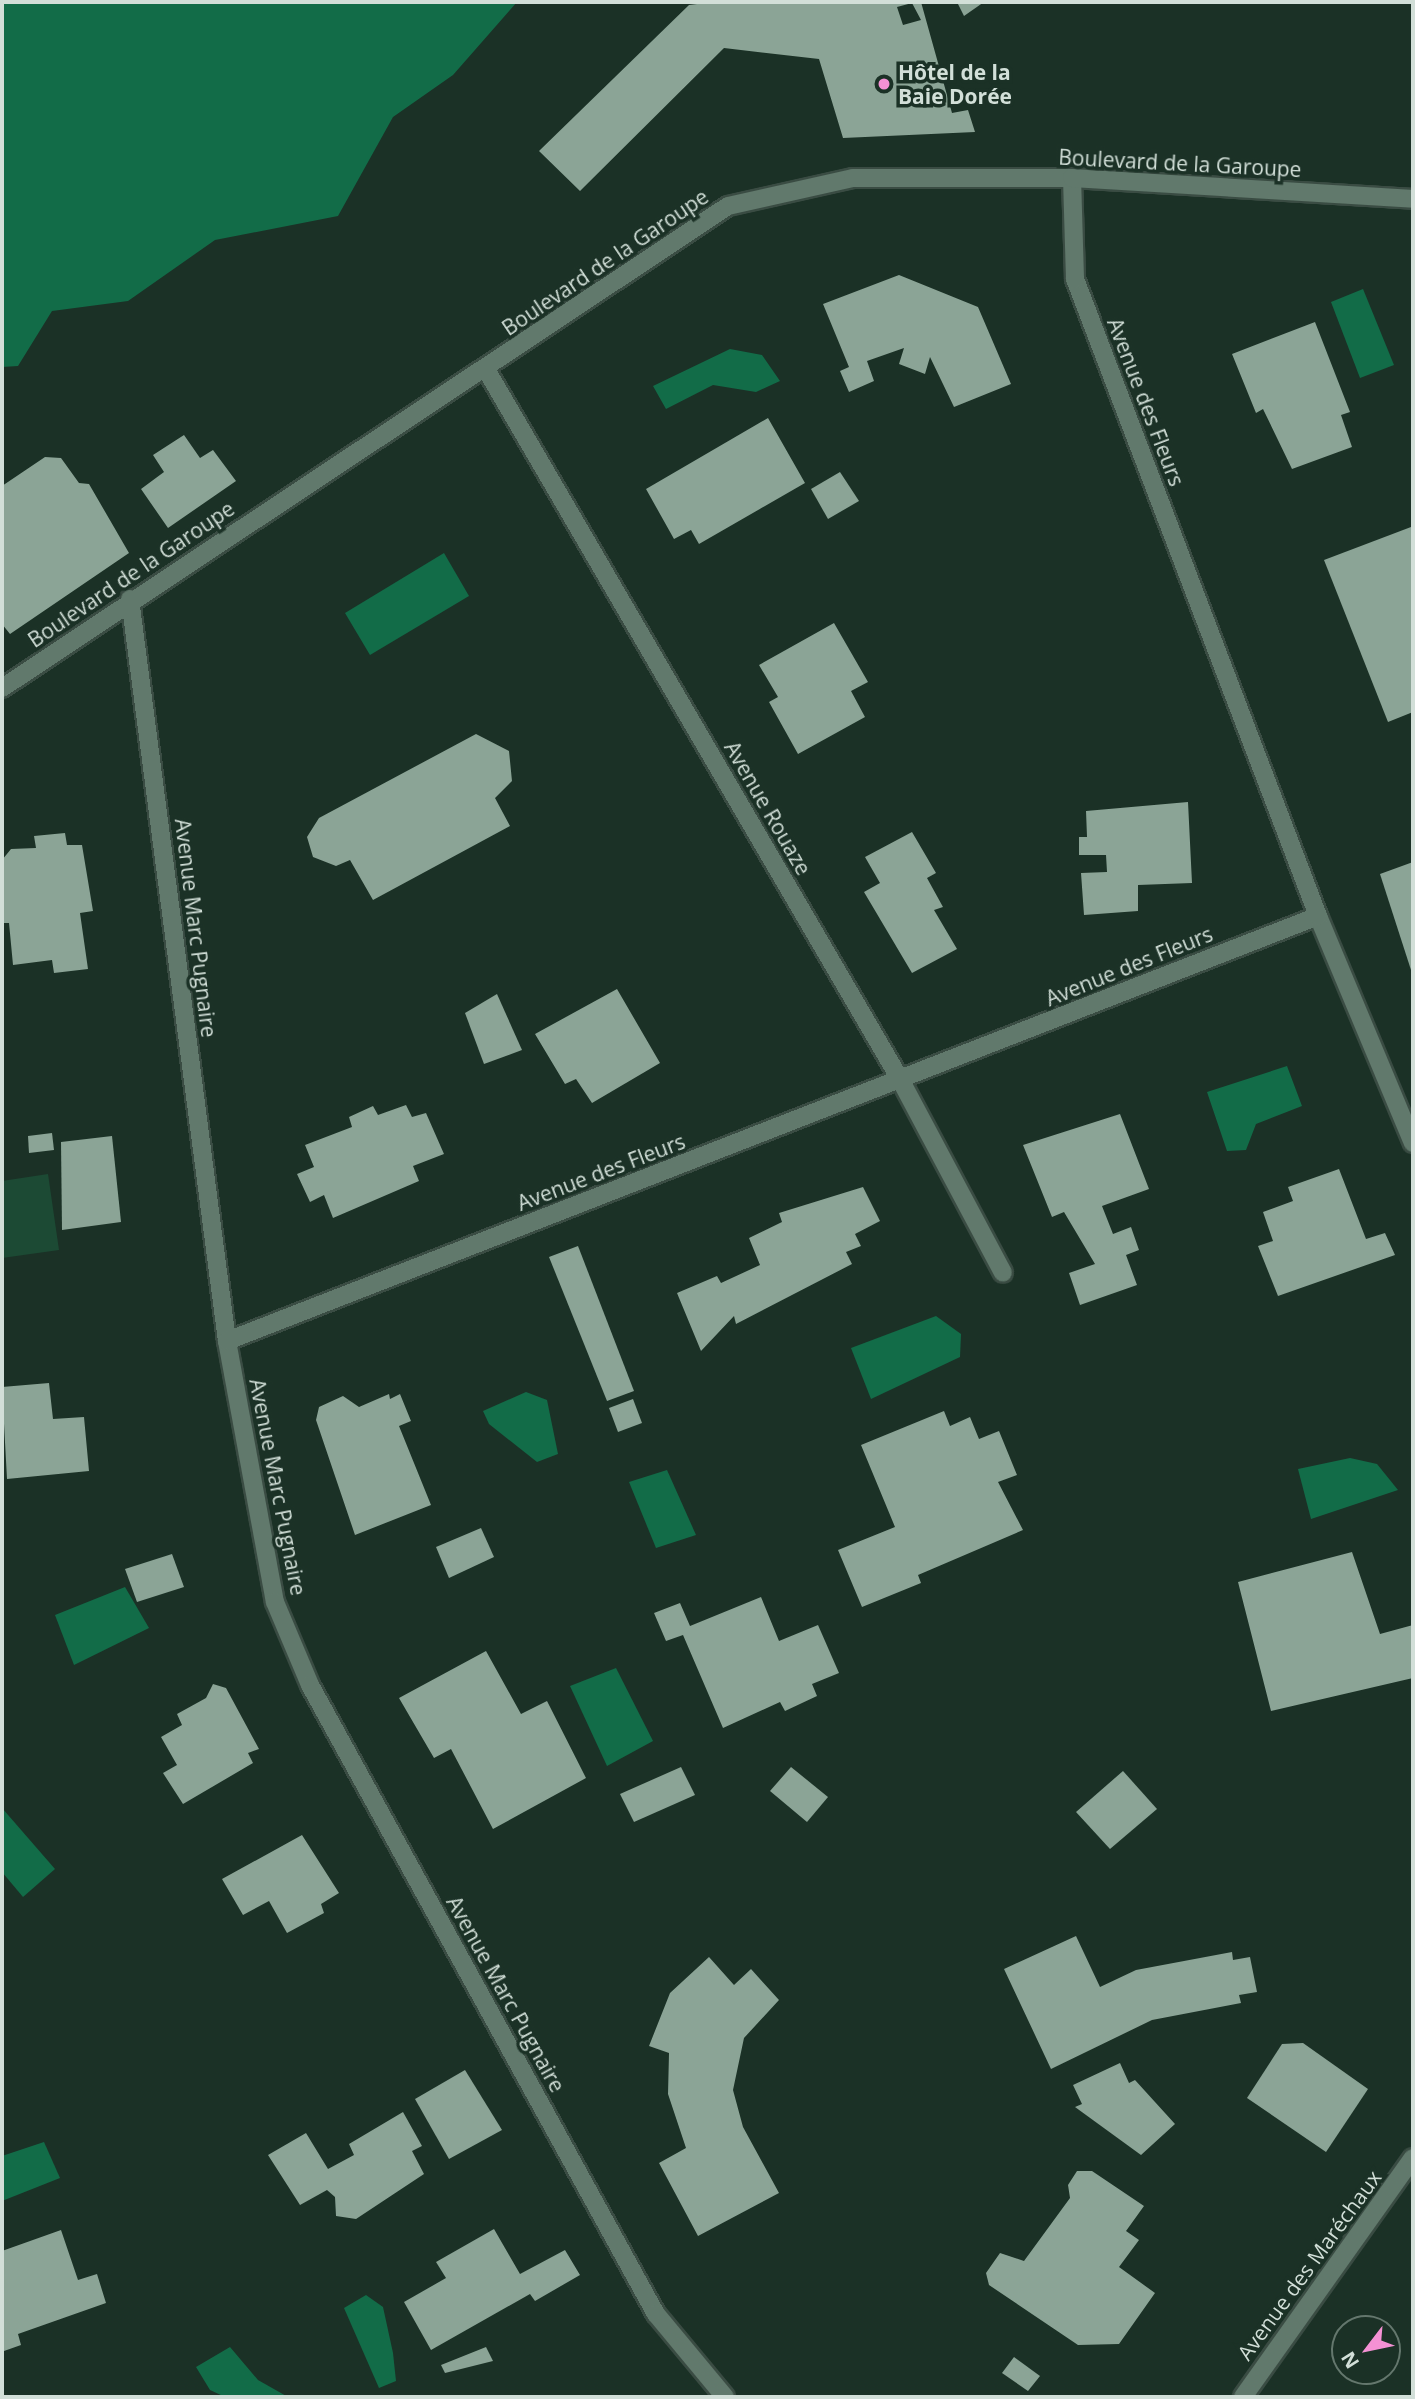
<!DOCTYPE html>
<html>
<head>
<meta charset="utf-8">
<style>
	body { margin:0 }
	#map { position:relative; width:1415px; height:2399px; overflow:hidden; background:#1b3126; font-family:"Open Sans",sans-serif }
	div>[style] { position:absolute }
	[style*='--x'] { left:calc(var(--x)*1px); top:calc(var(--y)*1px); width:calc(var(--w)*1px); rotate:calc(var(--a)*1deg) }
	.green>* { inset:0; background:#1c4a34 }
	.water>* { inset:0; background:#126c48 }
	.building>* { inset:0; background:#8ba496 }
	.roads { filter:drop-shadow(2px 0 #3a4c43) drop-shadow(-2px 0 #3a4c43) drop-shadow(0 2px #3a4c43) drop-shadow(0 -2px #3a4c43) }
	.lane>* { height:18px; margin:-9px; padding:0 9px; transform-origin:9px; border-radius:9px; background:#61796c }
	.street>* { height:18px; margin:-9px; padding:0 9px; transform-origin:9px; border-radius:9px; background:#61796c }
	.secondary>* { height:18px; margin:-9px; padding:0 9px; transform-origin:9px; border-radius:9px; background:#61796c }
	.dots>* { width:19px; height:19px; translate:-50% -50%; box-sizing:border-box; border:4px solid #1b3126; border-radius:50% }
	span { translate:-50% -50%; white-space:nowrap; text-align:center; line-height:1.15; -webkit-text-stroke:7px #1b3126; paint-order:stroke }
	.poi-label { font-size:21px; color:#d2dfd8; font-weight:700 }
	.left { translate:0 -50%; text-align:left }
	.street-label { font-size:21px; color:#d2dfd8 }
	.frame { position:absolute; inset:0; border:4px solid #d2dfd8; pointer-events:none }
	.north { position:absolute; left:1331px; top:2315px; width:70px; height:70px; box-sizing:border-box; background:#1b3126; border:2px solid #64776d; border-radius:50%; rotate:238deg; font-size:19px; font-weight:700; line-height:28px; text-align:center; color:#d2dfd8 }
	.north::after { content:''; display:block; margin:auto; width:24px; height:32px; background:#f491d4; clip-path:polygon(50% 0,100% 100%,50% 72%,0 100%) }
</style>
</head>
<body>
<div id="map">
	<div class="green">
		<div style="clip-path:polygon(48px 1174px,59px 1250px,2px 1258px,2px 1181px)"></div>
	</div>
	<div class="water">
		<div style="clip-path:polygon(2px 2px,517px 2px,453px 75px,393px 117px,338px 216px,215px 240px,128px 301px,52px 311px,18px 366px,2px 367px)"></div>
		<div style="clip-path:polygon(1363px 289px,1394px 365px,1360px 378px,1331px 302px)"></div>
		<div style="clip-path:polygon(730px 349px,762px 355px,780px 381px,756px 392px,713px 385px,666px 409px,653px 386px)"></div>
		<div style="clip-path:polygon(444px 553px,469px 596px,370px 655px,345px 613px)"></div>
		<div style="clip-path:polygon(1287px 1066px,1302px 1106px,1256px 1124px,1246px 1150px,1227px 1151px,1207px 1092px)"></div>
		<div style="clip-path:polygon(936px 1316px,961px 1334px,960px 1357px,871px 1399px,851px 1348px)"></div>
		<div style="clip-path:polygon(526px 1392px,547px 1400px,558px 1454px,537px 1462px,489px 1424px,483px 1411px)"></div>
		<div style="clip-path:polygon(1350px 1458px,1377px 1464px,1398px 1490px,1311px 1519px,1298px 1469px)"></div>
		<div style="clip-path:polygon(667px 1470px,696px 1535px,656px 1548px,629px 1482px)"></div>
		<div style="clip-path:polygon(125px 1587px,149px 1628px,74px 1665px,55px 1615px)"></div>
		<div style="clip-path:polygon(616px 1668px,653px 1741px,607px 1766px,570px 1686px)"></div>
		<div style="clip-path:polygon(2px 1808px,55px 1869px,23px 1897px,2px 1872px)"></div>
		<div style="clip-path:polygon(44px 2142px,60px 2178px,2px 2201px,2px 2156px)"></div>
		<div style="clip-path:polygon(366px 2295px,383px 2307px,393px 2353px,396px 2381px,379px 2388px,344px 2308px)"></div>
		<div style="clip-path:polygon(230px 2347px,258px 2380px,288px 2397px,225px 2397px,210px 2390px,196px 2367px)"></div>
	</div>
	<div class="building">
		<div style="clip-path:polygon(evenodd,713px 2px,921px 2px,952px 113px,968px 110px,975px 132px,843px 138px,819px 59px,724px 48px,580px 191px,539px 151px,689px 5px,713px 2px,912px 3px,921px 20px,903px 25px,897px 7px,912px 3px)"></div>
		<div style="clip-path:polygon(957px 2px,984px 2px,964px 16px)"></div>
		<div style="clip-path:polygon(899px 275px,978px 307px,1011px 384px,954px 407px,930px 357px,925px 374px,899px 364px,904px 348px,867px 361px,874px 381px,849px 392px,840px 371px,849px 367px,823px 304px)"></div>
		<div style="clip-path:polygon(1315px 322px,1350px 412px,1341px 415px,1352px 447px,1292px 469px,1263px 409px,1256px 413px,1232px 354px)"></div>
		<div style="clip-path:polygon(768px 418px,805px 483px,699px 544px,691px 530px,674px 539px,646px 489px)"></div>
		<div style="clip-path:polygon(184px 435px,200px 458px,213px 450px,236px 481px,168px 528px,141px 489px,164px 472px,153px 455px)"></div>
		<div style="clip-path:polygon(45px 457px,61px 458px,79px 483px,89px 484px,129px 553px,10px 634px,2px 624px,2px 486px)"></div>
		<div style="clip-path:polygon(840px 472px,859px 501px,828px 519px,811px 489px)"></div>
		<div style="clip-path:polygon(1411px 527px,1413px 712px,1388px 722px,1324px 560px)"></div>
		<div style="clip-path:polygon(834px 623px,868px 682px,851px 691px,865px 717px,798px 754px,769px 702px,778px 697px,759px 665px)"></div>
		<div style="clip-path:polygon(476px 734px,509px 751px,512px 781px,495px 798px,510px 826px,373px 900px,350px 860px,336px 866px,313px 857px,307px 837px,319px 818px)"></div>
		<div style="clip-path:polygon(1188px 802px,1192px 883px,1138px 885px,1138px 911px,1084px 915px,1081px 873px,1107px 872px,1106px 855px,1079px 855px,1079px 837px,1087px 837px,1086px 811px)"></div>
		<div style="clip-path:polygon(912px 832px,936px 873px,927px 878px,943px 907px,934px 910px,957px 949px,912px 973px,864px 892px,880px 883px,865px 857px)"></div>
		<div style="clip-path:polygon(65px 833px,67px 845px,82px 845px,93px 911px,80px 913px,88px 969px,54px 973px,52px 960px,13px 965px,9px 923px,2px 923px,2px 860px,11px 849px,36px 848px,34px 836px)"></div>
		<div style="clip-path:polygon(1413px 862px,1413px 969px,1411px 970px,1380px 874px)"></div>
		<div style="clip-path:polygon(617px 989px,660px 1063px,592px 1103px,576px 1079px,565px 1084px,535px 1034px)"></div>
		<div style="clip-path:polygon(497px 994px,522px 1050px,484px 1064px,465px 1013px)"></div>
		<div style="clip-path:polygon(406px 1105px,412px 1117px,426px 1113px,444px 1154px,413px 1166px,419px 1181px,333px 1218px,324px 1195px,310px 1202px,297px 1174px,314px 1167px,305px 1145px,352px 1127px,349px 1117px,373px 1106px,378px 1115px)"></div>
		<div style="clip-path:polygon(1120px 1114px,1149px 1189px,1102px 1206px,1113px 1234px,1131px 1227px,1139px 1250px,1126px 1255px,1137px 1285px,1080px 1305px,1069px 1273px,1095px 1264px,1064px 1212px,1052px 1217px,1023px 1145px)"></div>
		<div style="clip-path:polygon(52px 1133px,54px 1150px,29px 1153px,28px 1136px)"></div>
		<div style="clip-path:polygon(112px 1136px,121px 1222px,62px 1230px,61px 1142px)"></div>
		<div style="clip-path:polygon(1339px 1169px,1366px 1239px,1385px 1233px,1395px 1255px,1278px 1296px,1258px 1246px,1273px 1241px,1263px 1212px,1293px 1201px,1288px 1187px)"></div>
		<div style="clip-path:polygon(863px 1187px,880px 1221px,855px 1234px,861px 1246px,846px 1252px,852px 1264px,736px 1324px,734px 1316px,701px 1351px,677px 1293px,717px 1276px,721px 1283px,760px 1265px,749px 1238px,782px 1222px,779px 1213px)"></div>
		<div style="clip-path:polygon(578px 1246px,634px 1391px,607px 1401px,549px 1257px)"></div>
		<div style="clip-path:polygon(49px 1383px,53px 1419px,84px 1417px,89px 1471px,7px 1479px,2px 1387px)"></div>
		<div style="clip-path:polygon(389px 1394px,390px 1399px,400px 1394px,411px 1421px,399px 1426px,431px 1505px,355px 1535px,316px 1420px,319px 1407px,343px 1396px,359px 1407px)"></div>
		<div style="clip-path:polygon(633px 1399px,642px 1423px,618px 1432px,609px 1408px)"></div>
		<div style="clip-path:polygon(944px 1411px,950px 1426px,970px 1417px,979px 1439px,999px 1431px,1017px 1475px,998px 1482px,1023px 1530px,918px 1575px,921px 1583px,862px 1607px,838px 1550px,895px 1527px,861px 1445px)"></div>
		<div style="clip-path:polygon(481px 1528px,494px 1557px,449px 1578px,436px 1547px)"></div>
		<div style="clip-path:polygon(1352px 1552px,1380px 1634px,1413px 1625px,1413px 1678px,1271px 1711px,1238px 1582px)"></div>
		<div style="clip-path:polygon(172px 1554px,184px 1587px,137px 1602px,125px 1569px)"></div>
		<div style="clip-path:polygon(761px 1597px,779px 1641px,818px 1625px,839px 1673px,812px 1684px,817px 1696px,785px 1711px,780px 1702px,723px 1728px,683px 1635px,666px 1641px,654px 1613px,680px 1603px,690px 1626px)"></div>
		<div style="clip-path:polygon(486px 1651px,521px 1714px,547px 1701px,586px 1778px,493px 1829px,451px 1749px,434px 1758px,399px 1698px)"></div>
		<div style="clip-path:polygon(213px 1684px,226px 1688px,259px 1749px,248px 1753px,253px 1763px,183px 1804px,163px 1773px,177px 1765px,161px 1737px,182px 1725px,177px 1714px,206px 1698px)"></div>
		<div style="clip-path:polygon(681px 1767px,695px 1795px,634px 1822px,620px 1794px)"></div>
		<div style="clip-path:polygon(791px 1767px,828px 1797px,807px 1822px,770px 1791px)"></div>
		<div style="clip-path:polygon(1123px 1771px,1157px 1809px,1110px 1849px,1076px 1812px)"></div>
		<div style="clip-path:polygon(302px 1835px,339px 1893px,321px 1904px,324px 1913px,287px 1933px,269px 1901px,243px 1915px,222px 1879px)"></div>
		<div style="clip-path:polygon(1076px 1936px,1100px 1987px,1136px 1970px,1232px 1952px,1233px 1960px,1250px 1957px,1257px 1992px,1239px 1995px,1241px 2003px,1152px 2020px,1051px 2069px,1004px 1969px)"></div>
		<div style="clip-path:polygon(709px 1957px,734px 1985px,751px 1969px,779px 2000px,744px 2038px,733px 2090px,743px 2127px,779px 2193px,698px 2236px,659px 2163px,686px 2148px,668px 2094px,669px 2053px,649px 2046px,670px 1993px)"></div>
		<div style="clip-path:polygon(1303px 2043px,1368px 2089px,1326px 2152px,1247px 2098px,1282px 2044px)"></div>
		<div style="clip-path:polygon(1120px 2063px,1129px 2083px,1135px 2080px,1175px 2124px,1141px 2155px,1075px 2107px,1082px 2104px,1073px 2085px)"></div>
		<div style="clip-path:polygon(465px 2070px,502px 2130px,449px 2159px,415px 2099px)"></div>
		<div style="clip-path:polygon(403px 2112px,422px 2146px,412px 2151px,424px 2174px,356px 2219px,336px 2216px,335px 2197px,327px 2190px,300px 2205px,268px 2155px,306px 2133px,328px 2169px,354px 2155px,349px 2144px)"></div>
		<div style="clip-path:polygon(1077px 2171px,1092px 2171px,1144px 2206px,1126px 2231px,1139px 2240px,1119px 2267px,1155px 2293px,1119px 2344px,1078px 2345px,989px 2285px,986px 2273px,1000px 2253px,1024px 2261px,1070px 2198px,1068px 2185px)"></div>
		<div style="clip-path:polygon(494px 2229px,520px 2274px,565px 2250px,580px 2275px,535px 2301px,530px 2294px,431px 2350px,404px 2302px,446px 2278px,436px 2262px)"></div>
		<div style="clip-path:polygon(61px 2230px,78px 2280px,97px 2274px,106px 2303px,18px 2334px,21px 2345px,4px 2351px,2px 2251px)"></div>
		<div style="clip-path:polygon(486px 2347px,493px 2361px,445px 2373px,441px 2365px)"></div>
		<div style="clip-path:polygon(1014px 2357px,1040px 2376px,1028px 2391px,1002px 2373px)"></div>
	</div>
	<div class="roads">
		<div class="lane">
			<div style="--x:1318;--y:916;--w:246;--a:67.3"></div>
		</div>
		<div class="street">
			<div style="--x:487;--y:371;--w:822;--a:59.75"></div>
			<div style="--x:901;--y:1081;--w:217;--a:62"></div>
			<div style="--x:130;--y:599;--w:748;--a:82.55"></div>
			<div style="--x:227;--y:1341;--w:265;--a:79.6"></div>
			<div style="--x:275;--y:1602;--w:90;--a:67.1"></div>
			<div style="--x:310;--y:1685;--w:718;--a:61.19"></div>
			<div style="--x:656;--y:2314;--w:108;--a:50.3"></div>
			<div style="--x:227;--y:1341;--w:1171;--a:-21.28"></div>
			<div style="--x:1318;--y:916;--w:682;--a:-110.88"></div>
			<div style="--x:1075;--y:279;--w:101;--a:-91.7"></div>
			<div style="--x:1243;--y:2397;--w:293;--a:-54.6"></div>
		</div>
		<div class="secondary">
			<div style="--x:2;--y:688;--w:871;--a:-33.58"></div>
			<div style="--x:728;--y:206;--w:128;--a:-12.6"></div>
			<div style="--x:853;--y:178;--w:219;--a:0"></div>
			<div style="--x:1072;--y:178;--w:342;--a:3.5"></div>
		</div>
	</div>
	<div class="dots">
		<div style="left:884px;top:84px;background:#f491d4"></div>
	</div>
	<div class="poi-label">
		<span class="left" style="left:898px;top:84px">Hôtel de la<br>Baie Dorée</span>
	</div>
	<div class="street-label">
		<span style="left:1180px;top:163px;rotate:3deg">Boulevard de la Garoupe</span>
		<span style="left:605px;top:262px;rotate:-34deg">Boulevard de la Garoupe</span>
		<span style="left:1146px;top:402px;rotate:69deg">Avenue des Fleurs</span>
		<span style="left:131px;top:574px;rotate:-34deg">Boulevard de la Garoupe</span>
		<span style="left:768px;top:808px;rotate:60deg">Avenue Rouaze</span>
		<span style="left:196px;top:928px;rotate:83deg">Avenue Marc Pugnaire</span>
		<span style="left:1129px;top:966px;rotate:-22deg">Avenue des Fleurs</span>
		<span style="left:601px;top:1172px;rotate:-21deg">Avenue des Fleurs</span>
		<span style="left:278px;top:1487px;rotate:79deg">Avenue Marc Pugnaire</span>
		<span style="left:506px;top:1994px;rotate:61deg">Avenue Marc Pugnaire</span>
		<span style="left:1309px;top:2265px;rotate:-54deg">Avenue des Maréchaux</span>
	</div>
	<div class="frame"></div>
	<div class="north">N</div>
</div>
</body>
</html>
